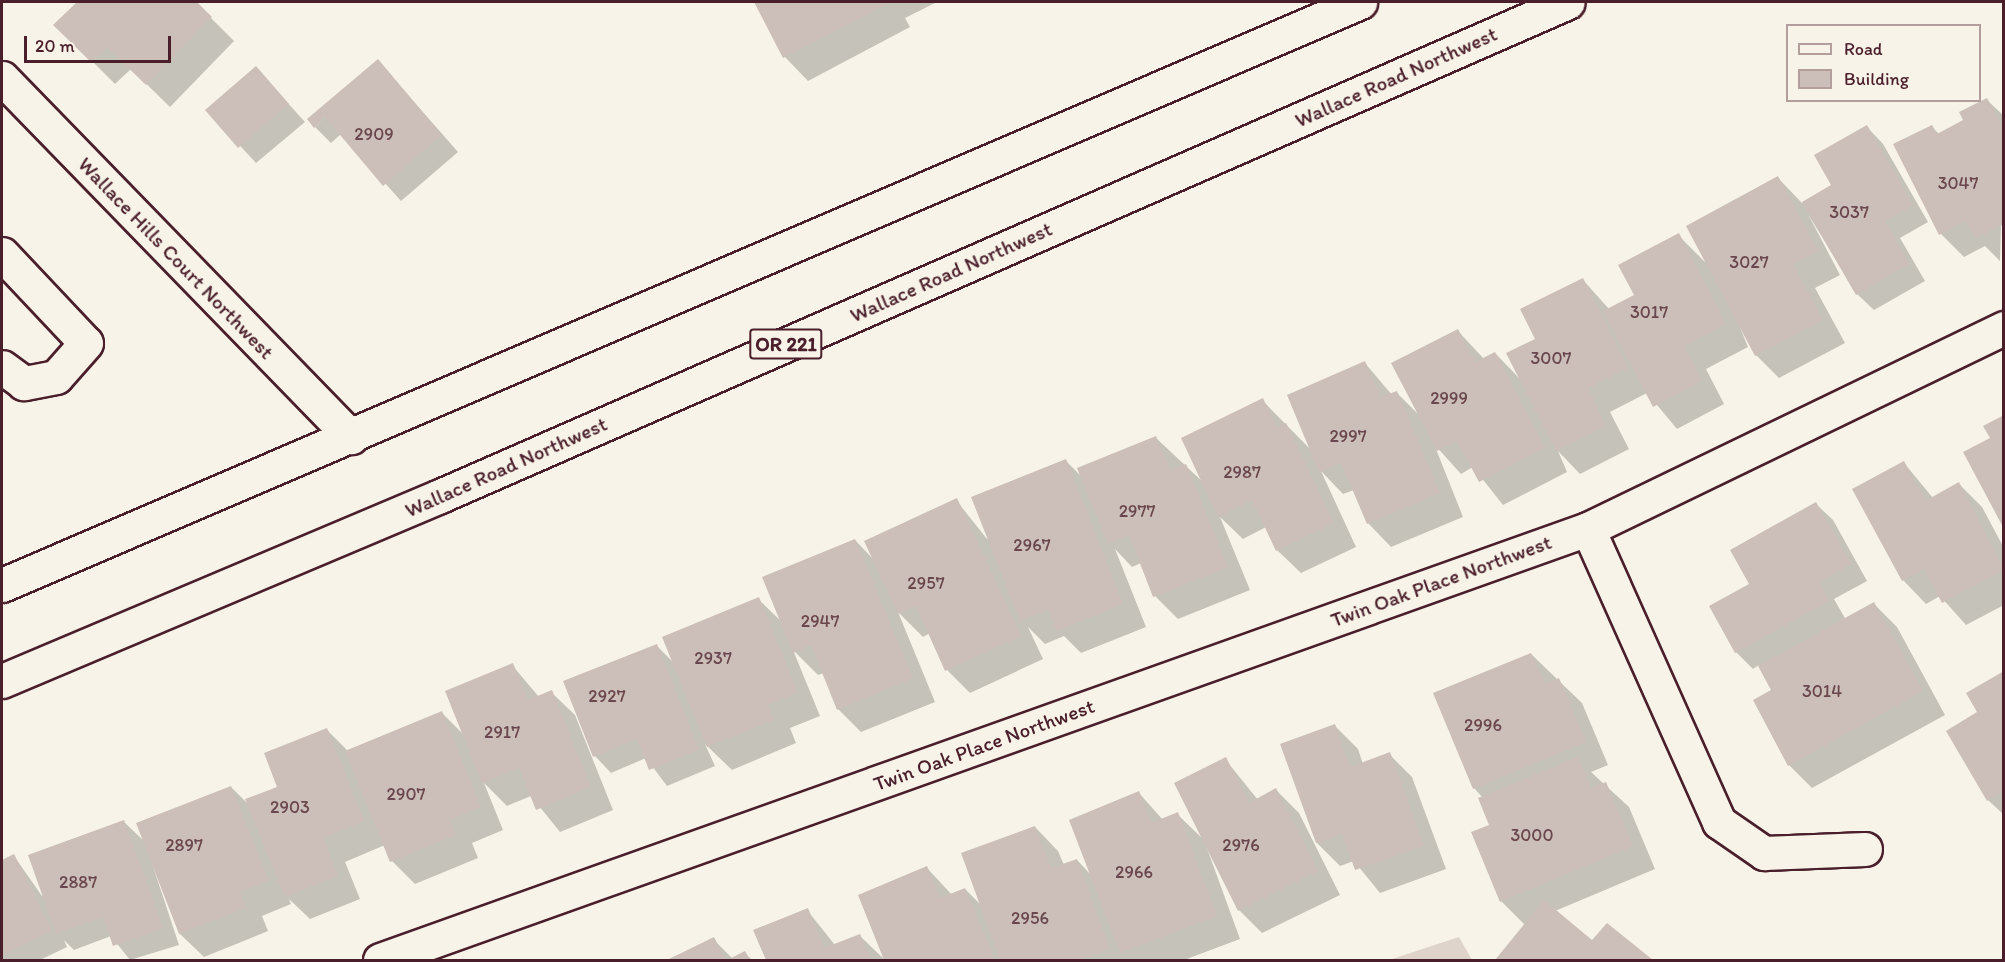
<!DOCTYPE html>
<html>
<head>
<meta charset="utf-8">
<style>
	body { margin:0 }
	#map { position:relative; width:2005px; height:962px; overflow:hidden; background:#f7f3e8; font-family:Itim,sans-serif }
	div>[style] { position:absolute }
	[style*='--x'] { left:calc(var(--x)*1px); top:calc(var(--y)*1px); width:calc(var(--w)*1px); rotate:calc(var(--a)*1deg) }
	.green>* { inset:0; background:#ded4cc }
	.shadow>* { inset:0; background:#0003 }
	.building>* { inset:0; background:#ccbfb9 }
	.roads { filter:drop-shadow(2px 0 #4a1f2b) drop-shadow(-2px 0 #4a1f2b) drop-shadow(0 2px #4a1f2b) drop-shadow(0 -2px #4a1f2b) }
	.minor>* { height:33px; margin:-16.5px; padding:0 16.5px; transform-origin:16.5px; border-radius:16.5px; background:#f7f3e8 }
	.major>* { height:33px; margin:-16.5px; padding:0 16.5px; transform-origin:16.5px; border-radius:16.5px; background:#f7f3e8 }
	span { translate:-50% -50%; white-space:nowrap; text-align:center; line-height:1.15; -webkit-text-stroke:4.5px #f7f3e8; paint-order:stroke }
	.number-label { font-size:18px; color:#6a474e }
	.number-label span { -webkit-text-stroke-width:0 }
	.shield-label span { padding:2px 4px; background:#f7f3e8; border:2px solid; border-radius:4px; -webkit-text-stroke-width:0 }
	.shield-label { font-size:20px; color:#4a1f2b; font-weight:700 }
	.street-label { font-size:21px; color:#4a1f2b }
	.frame { position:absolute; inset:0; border:3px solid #4a1f2b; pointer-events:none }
	.legend { position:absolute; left:1786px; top:24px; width:195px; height:78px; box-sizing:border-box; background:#f7f3e8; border:2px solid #b29e9c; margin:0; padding:8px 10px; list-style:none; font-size:18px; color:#4a1f2b }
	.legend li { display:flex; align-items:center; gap:12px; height:30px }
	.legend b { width:30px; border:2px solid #b29e9c }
	.scale { position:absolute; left:24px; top:36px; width:147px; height:27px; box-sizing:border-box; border:3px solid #4a1f2b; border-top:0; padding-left:8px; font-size:18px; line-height:21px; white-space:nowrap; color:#4a1f2b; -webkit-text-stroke:4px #f7f3e8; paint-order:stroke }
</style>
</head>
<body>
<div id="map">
	<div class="green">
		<div style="clip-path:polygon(1459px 937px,1472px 960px,1389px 960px)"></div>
	</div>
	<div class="shadow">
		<div style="clip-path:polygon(79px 2px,195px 2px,234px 41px,170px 107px,131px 69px,115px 84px,56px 25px)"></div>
		<div style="clip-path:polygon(756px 2px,937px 2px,905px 18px,910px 27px,808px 81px,785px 57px)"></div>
		<div style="clip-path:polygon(378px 61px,458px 152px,401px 201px,341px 134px,331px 143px,315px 127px)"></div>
		<div style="clip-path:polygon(256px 68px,305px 122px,256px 163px,207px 110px)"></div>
		<div style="clip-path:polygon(1987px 100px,2004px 116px,2000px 261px,1985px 246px,1964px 257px,1941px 234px,1931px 126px,1939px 134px,1965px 121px)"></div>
		<div style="clip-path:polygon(1867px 127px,1883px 144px,1928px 222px,1900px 238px,1925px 281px,1874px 310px,1857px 294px,1808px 214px,1840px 275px,1815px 288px,1845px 343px,1779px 378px,1756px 355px,1735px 315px,1748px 347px,1706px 369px,1724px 404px,1677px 429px,1647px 393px,1610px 412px,1629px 449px,1580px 474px,1558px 451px,1567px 472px,1503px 505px,1473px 467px,1461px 474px,1434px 444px,1463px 517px,1391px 547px,1368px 523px,1354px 490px,1343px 494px,1321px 471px,1356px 547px,1301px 573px,1277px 550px,1266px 527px,1243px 539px,1220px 517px,1250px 590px,1178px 619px,1155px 596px,1141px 563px,1132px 567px,1115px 549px,1146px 627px,1081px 653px,1064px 636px,1045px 644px,1028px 627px,1043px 659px,970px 693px,947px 670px,930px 633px,923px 637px,898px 612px,935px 702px,861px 732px,838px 709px,824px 673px,818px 675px,793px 650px,820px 716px,790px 728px,796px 743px,732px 770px,705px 744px,715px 766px,667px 786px,646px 758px,611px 773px,595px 756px,656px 645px,675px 664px,758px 599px,783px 623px,855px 540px,874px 560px,956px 500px,987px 539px,1066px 461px,1082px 477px,1156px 438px,1204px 483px,1262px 400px,1311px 450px,1365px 363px,1392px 395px,1397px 393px,1419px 415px,1458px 331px,1484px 359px,1495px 353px,1520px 379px,1537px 340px,1583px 280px,1609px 309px,1636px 296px,1678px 235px,1705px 262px,1778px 178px,1802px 203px,1833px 185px)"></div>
		<div style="clip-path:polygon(1904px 463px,1933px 498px,1959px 484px,1982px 507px,2004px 548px,2004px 605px,1966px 625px,1940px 596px,1926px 604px,1903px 580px)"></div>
		<div style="clip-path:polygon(1816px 504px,1833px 520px,1867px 581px,1834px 599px,1846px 620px,1874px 604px,1897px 627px,1945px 715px,1812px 788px,1789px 765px,1773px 691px,1759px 665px,1753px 669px,1736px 652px,1711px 607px,1751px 585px)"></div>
		<div style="clip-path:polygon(1531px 654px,1582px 703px,1608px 765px,1591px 772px,1629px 807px,1655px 869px,1555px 911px,1593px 942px,1608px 925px,1651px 960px,1497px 960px,1525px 925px,1501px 901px,1491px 825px,1483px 798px,1474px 788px)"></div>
		<div style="clip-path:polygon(512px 665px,539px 697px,551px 692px,575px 715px,613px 810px,560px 832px,531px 796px,507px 806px,484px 783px,503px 830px,472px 843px,478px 858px,415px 884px,392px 861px,385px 845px,345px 862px,360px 899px,310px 919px,289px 899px,291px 904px,262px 916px,268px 931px,204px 957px,180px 934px,148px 851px,179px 945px,130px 960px,111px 936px,74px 950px,64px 940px,67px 947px,40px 960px,2px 960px,2px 862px,14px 856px,42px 896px,124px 822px,145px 842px,231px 787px,250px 806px,279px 787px,326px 729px,348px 751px,442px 713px,465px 736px)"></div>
		<div style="clip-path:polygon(2004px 672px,2004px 815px,1988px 800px,1979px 712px)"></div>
		<div style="clip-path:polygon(1335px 726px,1358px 749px,1363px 764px,1389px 754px,1412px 777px,1446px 869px,1380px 893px,1354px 861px,1340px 866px,1317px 843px,1282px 745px)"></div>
		<div style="clip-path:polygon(1225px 759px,1258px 800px,1276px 790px,1299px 813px,1340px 895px,1262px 933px,1239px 910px,1204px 840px,1240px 939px,1184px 960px,886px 960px,860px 895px,927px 868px,952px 895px,965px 889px,982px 906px,1035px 827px,1058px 851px,1064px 865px,1077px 860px,1092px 876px,1139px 793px,1163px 820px,1177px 814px,1204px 840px)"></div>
		<div style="clip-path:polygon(807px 910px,835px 945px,860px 936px,885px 960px,767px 960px,755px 931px)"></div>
		<div style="clip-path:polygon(713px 939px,733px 959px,745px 953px,752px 960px,670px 960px)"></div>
	</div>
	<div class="building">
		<div style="clip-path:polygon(77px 2px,197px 2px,212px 17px,146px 85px,107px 47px,91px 62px,53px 25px)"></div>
		<div style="clip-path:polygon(754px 2px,886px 2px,888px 4px,783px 58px)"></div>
		<div style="clip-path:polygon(378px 59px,442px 135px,383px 186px,325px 117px,314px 128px,307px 119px)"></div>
		<div style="clip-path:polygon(256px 66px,289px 104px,238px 148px,205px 110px)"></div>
		<div style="clip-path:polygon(1987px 98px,2004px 130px,2004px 224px,1975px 238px,1966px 221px,1939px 235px,1893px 144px,1932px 125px,1937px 134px,1963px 120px,1959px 112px)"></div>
		<div style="clip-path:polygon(1867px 125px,1913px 205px,1885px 221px,1909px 264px,1856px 295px,1802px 202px,1831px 185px,1814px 155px)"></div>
		<div style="clip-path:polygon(1778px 176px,1818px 251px,1793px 264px,1823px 320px,1755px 356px,1686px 226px)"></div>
		<div style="clip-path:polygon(1679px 233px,1726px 324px,1684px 346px,1702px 381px,1653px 407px,1603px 311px,1634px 295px,1618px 265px)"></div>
		<div style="clip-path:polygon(1583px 278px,1628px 368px,1588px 388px,1606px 426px,1556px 451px,1506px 353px,1535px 339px,1520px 309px)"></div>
		<div style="clip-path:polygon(1458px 329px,1475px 362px,1495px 352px,1545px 448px,1479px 482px,1457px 441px,1437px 451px,1391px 363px)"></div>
		<div style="clip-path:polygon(1365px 361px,1380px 397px,1397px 391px,1440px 493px,1367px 524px,1341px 463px,1319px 472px,1287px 395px)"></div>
		<div style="clip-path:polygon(1263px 398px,1276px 427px,1286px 423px,1334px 523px,1276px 551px,1252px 500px,1218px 517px,1181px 438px)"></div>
		<div style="clip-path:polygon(2004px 415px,2004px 529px,1963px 452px,1990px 438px,1983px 426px)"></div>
		<div style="clip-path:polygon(1156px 436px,1170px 470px,1186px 464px,1228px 567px,1153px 597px,1129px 535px,1108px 544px,1077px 468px)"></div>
		<div style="clip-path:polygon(1066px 459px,1123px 604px,1057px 631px,1048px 610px,1020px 621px,971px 497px)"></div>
		<div style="clip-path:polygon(1904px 461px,1925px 501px,1959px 482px,2004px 570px,1942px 603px,1924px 569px,1902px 581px,1852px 489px)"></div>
		<div style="clip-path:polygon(957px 498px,1021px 636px,945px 671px,916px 606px,898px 614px,864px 541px)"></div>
		<div style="clip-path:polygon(1816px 502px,1851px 564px,1819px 582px,1829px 601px,1735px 653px,1709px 606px,1749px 584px,1730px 550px)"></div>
		<div style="clip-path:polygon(855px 539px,913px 678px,837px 710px,811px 645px,793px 653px,762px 577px)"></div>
		<div style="clip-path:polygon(759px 597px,798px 693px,768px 705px,774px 720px,707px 747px,662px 637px)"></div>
		<div style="clip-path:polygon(1874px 602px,1923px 691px,1788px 766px,1753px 700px,1771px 690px,1758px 666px)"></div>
		<div style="clip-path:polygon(657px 644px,699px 750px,649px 770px,637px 739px,593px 757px,563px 681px)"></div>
		<div style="clip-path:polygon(1531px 653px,1545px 684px,1559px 678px,1586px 742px,1473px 789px,1433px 693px)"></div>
		<div style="clip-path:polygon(513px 663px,528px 700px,552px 690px,591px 787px,536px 810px,519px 768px,482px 783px,445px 691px)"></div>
		<div style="clip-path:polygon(2004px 671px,2004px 791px,1987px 801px,1946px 731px,1977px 712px,1966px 693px)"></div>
		<div style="clip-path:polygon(442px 711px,481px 807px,450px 820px,456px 835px,390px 862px,345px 751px)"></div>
		<div style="clip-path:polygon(1335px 724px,1350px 767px,1390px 752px,1424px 846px,1355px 870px,1342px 834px,1316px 843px,1280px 744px)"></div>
		<div style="clip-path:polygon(327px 728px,364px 821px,323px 838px,338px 876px,285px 897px,245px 799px,277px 787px,264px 753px)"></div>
		<div style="clip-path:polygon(1226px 757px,1249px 803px,1276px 788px,1318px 871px,1238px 911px,1174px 783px)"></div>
		<div style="clip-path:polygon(1578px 757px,1591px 788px,1606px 782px,1633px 846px,1500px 902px,1471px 832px,1489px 825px,1478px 798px)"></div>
		<div style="clip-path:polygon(231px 786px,269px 881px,240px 892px,246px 908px,179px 934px,136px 823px)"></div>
		<div style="clip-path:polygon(1139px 791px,1151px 823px,1178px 812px,1217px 916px,1120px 953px,1069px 820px)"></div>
		<div style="clip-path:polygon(124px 820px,163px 928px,113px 946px,103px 917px,56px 934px,28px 855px)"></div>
		<div style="clip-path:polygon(1035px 826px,1051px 868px,1077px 859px,1110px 949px,1079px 960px,1000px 960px,961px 853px)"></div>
		<div style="clip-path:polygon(14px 854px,52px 931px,2px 955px,2px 860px)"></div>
		<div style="clip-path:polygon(927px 866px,940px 898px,965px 888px,995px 960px,884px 960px,858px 895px)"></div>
		<div style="clip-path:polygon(1544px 900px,1592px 940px,1607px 923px,1653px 960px,1495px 960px)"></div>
		<div style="clip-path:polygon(808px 908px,824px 948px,860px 934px,871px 960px,766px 960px,753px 930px)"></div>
		<div style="clip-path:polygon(714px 937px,726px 960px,667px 960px)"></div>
		<div style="clip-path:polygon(745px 951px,750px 960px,727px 960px)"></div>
	</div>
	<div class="roads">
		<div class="minor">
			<div style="--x:2;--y:78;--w:501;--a:45.81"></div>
			<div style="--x:2;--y:254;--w:122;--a:46.7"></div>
			<div style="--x:86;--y:343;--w:45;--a:131.4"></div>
			<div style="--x:56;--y:377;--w:33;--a:169"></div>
			<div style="--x:24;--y:383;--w:27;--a:-144"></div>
			<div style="--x:1588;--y:529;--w:321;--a:65.9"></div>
			<div style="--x:1719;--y:822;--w:55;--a:34.6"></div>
			<div style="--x:1764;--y:853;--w:101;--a:-2.3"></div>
			<div style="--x:380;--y:960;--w:1283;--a:-19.64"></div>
			<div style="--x:1588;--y:529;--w:462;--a:-25.8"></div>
		</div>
		<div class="major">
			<div style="--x:2;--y:585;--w:1478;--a:-23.23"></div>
			<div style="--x:2;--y:681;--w:475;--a:-22.9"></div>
			<div style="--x:440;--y:496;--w:1231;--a:-23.65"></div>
		</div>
	</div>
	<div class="number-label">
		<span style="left:374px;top:134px">2909</span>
		<span style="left:1958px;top:183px">3047</span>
		<span style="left:1849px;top:212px">3037</span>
		<span style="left:1749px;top:262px">3027</span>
		<span style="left:1649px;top:312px">3017</span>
		<span style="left:1551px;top:358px">3007</span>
		<span style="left:1449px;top:398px">2999</span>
		<span style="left:1348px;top:436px">2997</span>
		<span style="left:1242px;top:472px">2987</span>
		<span style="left:1137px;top:511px">2977</span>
		<span style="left:1032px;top:545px">2967</span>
		<span style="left:926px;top:583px">2957</span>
		<span style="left:820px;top:621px">2947</span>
		<span style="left:713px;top:658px">2937</span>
		<span style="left:1822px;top:691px">3014</span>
		<span style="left:607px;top:696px">2927</span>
		<span style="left:1483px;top:725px">2996</span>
		<span style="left:502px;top:732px">2917</span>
		<span style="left:406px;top:794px">2907</span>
		<span style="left:290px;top:807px">2903</span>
		<span style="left:1532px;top:835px">3000</span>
		<span style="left:184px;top:845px">2897</span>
		<span style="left:1241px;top:845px">2976</span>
		<span style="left:1134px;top:872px">2966</span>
		<span style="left:78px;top:882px">2887</span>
		<span style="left:1030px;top:918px">2956</span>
	</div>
	<div class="shield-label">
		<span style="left:786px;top:344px">OR 221</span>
	</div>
	<div class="street-label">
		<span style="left:1396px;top:77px;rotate:-24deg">Wallace Road Northwest</span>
		<span style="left:176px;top:258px;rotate:46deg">Wallace Hills Court Northwest</span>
		<span style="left:951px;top:272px;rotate:-24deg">Wallace Road Northwest</span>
		<span style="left:506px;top:467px;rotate:-24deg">Wallace Road Northwest</span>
		<span style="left:1441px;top:581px;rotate:-20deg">Twin Oak Place Northwest</span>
		<span style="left:984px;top:745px;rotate:-20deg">Twin Oak Place Northwest</span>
	</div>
	<div class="frame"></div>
	<ul class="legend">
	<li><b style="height:8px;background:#f7f3e8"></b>Road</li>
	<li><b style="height:16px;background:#ccbfb9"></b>Building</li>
	</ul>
	<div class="scale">20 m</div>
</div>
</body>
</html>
